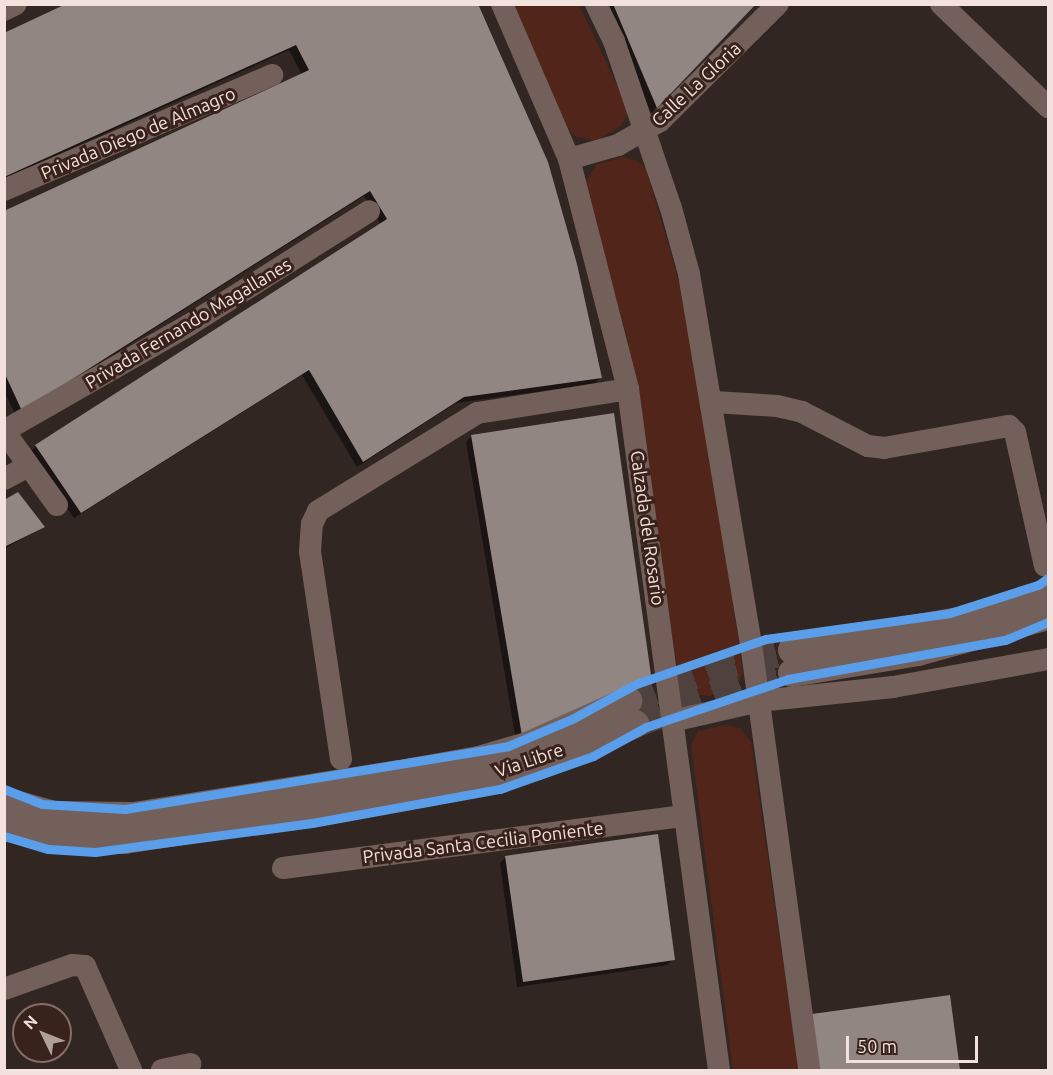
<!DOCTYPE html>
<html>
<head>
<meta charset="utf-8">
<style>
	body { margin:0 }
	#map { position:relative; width:1053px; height:1075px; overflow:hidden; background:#322622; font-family:Ubuntu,sans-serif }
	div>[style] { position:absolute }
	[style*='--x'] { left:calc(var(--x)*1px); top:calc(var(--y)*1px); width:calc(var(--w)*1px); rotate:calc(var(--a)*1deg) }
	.green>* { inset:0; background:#512519 }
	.shadow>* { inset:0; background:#0007 }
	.building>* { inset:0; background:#928682 }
	.major-tunnel>* { height:28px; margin-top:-14px; transform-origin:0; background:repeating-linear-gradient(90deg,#4f423e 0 28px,transparent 0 42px) }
	.minor>* { height:22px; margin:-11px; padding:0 11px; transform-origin:11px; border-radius:11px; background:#73605a }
	.major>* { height:28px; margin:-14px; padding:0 14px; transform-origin:14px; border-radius:14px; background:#73605a }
	.cycleway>* { height:9px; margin:-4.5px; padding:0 4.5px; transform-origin:4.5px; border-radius:4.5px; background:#5a9eea }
	span { translate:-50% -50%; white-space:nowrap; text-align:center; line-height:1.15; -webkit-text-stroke:6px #39221b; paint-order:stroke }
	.street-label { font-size:18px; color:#f2e1dd }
	.frame { position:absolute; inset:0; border:6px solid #f2e1dd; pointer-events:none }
	.north { position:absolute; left:12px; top:1003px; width:60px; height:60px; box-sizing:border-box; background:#39221b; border:2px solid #836e69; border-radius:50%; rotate:313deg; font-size:16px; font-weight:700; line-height:24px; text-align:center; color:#f2e1dd }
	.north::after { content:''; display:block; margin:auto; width:21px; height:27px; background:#afa09c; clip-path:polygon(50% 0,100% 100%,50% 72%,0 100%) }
	.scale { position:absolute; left:846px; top:1036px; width:132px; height:27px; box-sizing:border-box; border:3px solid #f2e1dd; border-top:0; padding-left:8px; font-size:18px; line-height:21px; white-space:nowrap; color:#f2e1dd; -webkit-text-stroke:4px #39221b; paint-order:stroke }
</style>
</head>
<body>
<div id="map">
	<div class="green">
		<div style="clip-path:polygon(507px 5px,579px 5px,625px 102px,628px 113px,621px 126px,596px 141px,574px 136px,563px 121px)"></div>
		<div style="clip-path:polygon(622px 157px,635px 160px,646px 169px,692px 326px,743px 673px,737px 685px,710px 696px,694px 694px,684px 687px,677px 668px,627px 336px,583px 186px,596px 165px)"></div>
		<div style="clip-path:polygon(726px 725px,740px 728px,751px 742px,799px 1070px,733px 1070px,691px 745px,698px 731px)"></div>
	</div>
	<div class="shadow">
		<div style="clip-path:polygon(476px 4px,600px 378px,594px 384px,456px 403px,357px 467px,302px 375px,74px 518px,30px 452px,36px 446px,381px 225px,364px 196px,16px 416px,4px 391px,4px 212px,302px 75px,289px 50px,4px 179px,4px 33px)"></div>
		<div style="clip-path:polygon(602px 4px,754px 4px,651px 113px)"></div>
		<div style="clip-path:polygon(472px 436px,650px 674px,516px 741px,466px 442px)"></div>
		<div style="clip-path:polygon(4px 502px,43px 527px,4px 549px)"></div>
		<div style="clip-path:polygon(506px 857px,674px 959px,667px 965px,517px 987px,500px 863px)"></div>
		<div style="clip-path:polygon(949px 997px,959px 1070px,813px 1070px)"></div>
	</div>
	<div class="building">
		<div style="clip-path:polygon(66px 4px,478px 4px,548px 162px,577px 264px,602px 378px,464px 397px,363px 462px,309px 370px,81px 513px,35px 445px,387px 219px,370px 191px,22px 411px,4px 372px,4px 211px,309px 70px,296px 45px,4px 177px,4px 33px)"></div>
		<div style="clip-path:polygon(613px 4px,756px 4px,657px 108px)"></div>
		<div style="clip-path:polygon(614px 413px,651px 675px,522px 736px,471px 435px)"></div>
		<div style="clip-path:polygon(18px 492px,45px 527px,4px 547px,4px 500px)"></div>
		<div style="clip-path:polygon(658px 834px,675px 960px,523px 982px,505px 856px)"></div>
		<div style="clip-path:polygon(950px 995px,960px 1070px,819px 1070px,812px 1014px)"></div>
	</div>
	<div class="major-tunnel">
		<div style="--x:628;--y:701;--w:86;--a:-21.2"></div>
		<div style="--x:708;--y:670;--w:86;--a:-13.4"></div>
		<div style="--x:635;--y:724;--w:122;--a:-20.7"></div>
		<div style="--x:749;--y:681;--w:44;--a:-10.5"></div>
	</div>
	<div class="minor">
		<div style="--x:502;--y:4;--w:169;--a:66.6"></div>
		<div style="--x:569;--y:159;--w:237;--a:75.6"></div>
		<div style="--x:628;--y:389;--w:687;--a:82.39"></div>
		<div style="--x:596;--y:4;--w:41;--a:64.1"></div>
		<div style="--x:614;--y:41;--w:176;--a:71.2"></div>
		<div style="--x:671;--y:208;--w:68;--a:74.7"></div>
		<div style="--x:689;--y:274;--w:375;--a:80.5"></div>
		<div style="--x:751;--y:644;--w:430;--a:82.2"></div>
		<div style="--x:941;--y:4;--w:149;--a:43.9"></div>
		<div style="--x:4;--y:10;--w:13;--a:-27"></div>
		<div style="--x:569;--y:159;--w:51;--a:-15.9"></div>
		<div style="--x:618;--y:145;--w:48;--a:-29.7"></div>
		<div style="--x:660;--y:121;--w:166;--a:-44.8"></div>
		<div style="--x:4;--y:190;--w:292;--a:-23.2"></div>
		<div style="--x:714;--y:402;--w:63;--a:3.6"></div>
		<div style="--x:777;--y:406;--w:26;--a:13"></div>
		<div style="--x:802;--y:412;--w:74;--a:27.3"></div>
		<div style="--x:868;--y:446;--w:16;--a:7"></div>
		<div style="--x:884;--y:448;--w:127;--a:-10"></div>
		<div style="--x:1009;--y:426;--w:8;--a:45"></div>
		<div style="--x:1015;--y:432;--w:137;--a:77.4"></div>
		<div style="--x:4;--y:431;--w:213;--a:-29.8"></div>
		<div style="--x:189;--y:325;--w:213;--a:-32.3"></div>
		<div style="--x:4;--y:431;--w:91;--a:54.4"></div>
		<div style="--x:4;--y:479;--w:27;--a:-28"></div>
		<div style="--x:672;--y:721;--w:90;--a:-12.8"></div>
		<div style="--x:760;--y:701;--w:134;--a:-6"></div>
		<div style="--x:893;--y:687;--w:158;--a:-10.2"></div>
		<div style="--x:341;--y:759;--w:210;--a:-98.5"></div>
		<div style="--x:310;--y:551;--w:27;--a:-86"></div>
		<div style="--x:312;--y:524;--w:14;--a:-65"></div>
		<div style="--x:318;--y:511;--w:187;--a:-31.6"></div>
		<div style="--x:477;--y:413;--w:153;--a:-9"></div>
		<div style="--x:283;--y:868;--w:404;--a:-7.4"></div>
		<div style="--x:4;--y:989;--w:72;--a:-19.4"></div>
		<div style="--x:72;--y:965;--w:13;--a:4"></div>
		<div style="--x:85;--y:966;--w:114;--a:66.1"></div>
		<div style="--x:162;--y:1070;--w:29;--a:-12"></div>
	</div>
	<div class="major">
		<div style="--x:792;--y:650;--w:198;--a:-9.9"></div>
		<div style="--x:987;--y:616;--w:65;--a:-19"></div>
		<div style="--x:792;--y:673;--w:128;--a:-9.5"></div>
		<div style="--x:918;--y:652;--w:135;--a:-15.5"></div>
		<div style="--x:4;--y:801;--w:52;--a:15.6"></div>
		<div style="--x:54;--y:815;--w:80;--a:0.7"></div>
		<div style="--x:134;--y:816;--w:269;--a:-9"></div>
		<div style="--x:400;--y:774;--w:80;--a:-10"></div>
		<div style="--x:479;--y:760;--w:50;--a:-16.3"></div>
		<div style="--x:527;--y:746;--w:111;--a:-24"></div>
		<div style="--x:4;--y:826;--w:48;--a:15.8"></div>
		<div style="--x:50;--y:839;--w:75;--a:0.8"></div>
		<div style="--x:125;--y:840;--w:312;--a:-9"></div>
		<div style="--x:433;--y:791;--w:108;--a:-13.4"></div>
		<div style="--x:538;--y:766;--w:106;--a:-23.4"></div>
	</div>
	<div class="cycleway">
		<div style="--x:4;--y:789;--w:41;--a:21.5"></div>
		<div style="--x:42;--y:804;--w:83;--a:3.4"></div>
		<div style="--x:125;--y:809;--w:388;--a:-9.3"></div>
		<div style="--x:508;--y:746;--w:69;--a:-22.9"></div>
		<div style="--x:572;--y:719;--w:73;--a:-28.7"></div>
		<div style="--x:636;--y:684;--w:138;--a:-19.1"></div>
		<div style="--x:766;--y:639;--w:186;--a:-8"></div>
		<div style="--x:950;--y:613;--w:92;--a:-17.7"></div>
		<div style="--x:1038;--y:585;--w:12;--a:-35"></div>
		<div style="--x:4;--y:836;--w:46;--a:16.5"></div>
		<div style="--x:48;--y:849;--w:47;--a:3.7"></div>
		<div style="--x:95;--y:852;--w:219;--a:-7.6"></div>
		<div style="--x:312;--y:823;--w:191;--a:-10.3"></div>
		<div style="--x:500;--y:789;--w:99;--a:-19.5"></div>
		<div style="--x:593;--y:756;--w:60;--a:-28.7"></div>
		<div style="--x:646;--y:727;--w:150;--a:-18.7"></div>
		<div style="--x:788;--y:679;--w:220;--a:-10.2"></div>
		<div style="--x:1005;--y:640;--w:47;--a:-22.7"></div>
	</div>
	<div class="street-label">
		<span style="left:696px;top:84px;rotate:-43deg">Calle La Gloria</span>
		<span style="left:138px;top:133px;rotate:-23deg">Privada Diego de Almagro</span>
		<span style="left:188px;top:323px;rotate:-31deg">Privada Fernando Magallanes</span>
		<span style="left:648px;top:528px;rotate:82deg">Calzada del Rosario</span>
		<span style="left:529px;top:760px;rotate:-19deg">Via Libre</span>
		<span style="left:483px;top:842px;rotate:-7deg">Privada Santa Cecilia Poniente</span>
	</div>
	<div class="frame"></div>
	<div class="north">N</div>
	<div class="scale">50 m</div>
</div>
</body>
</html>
